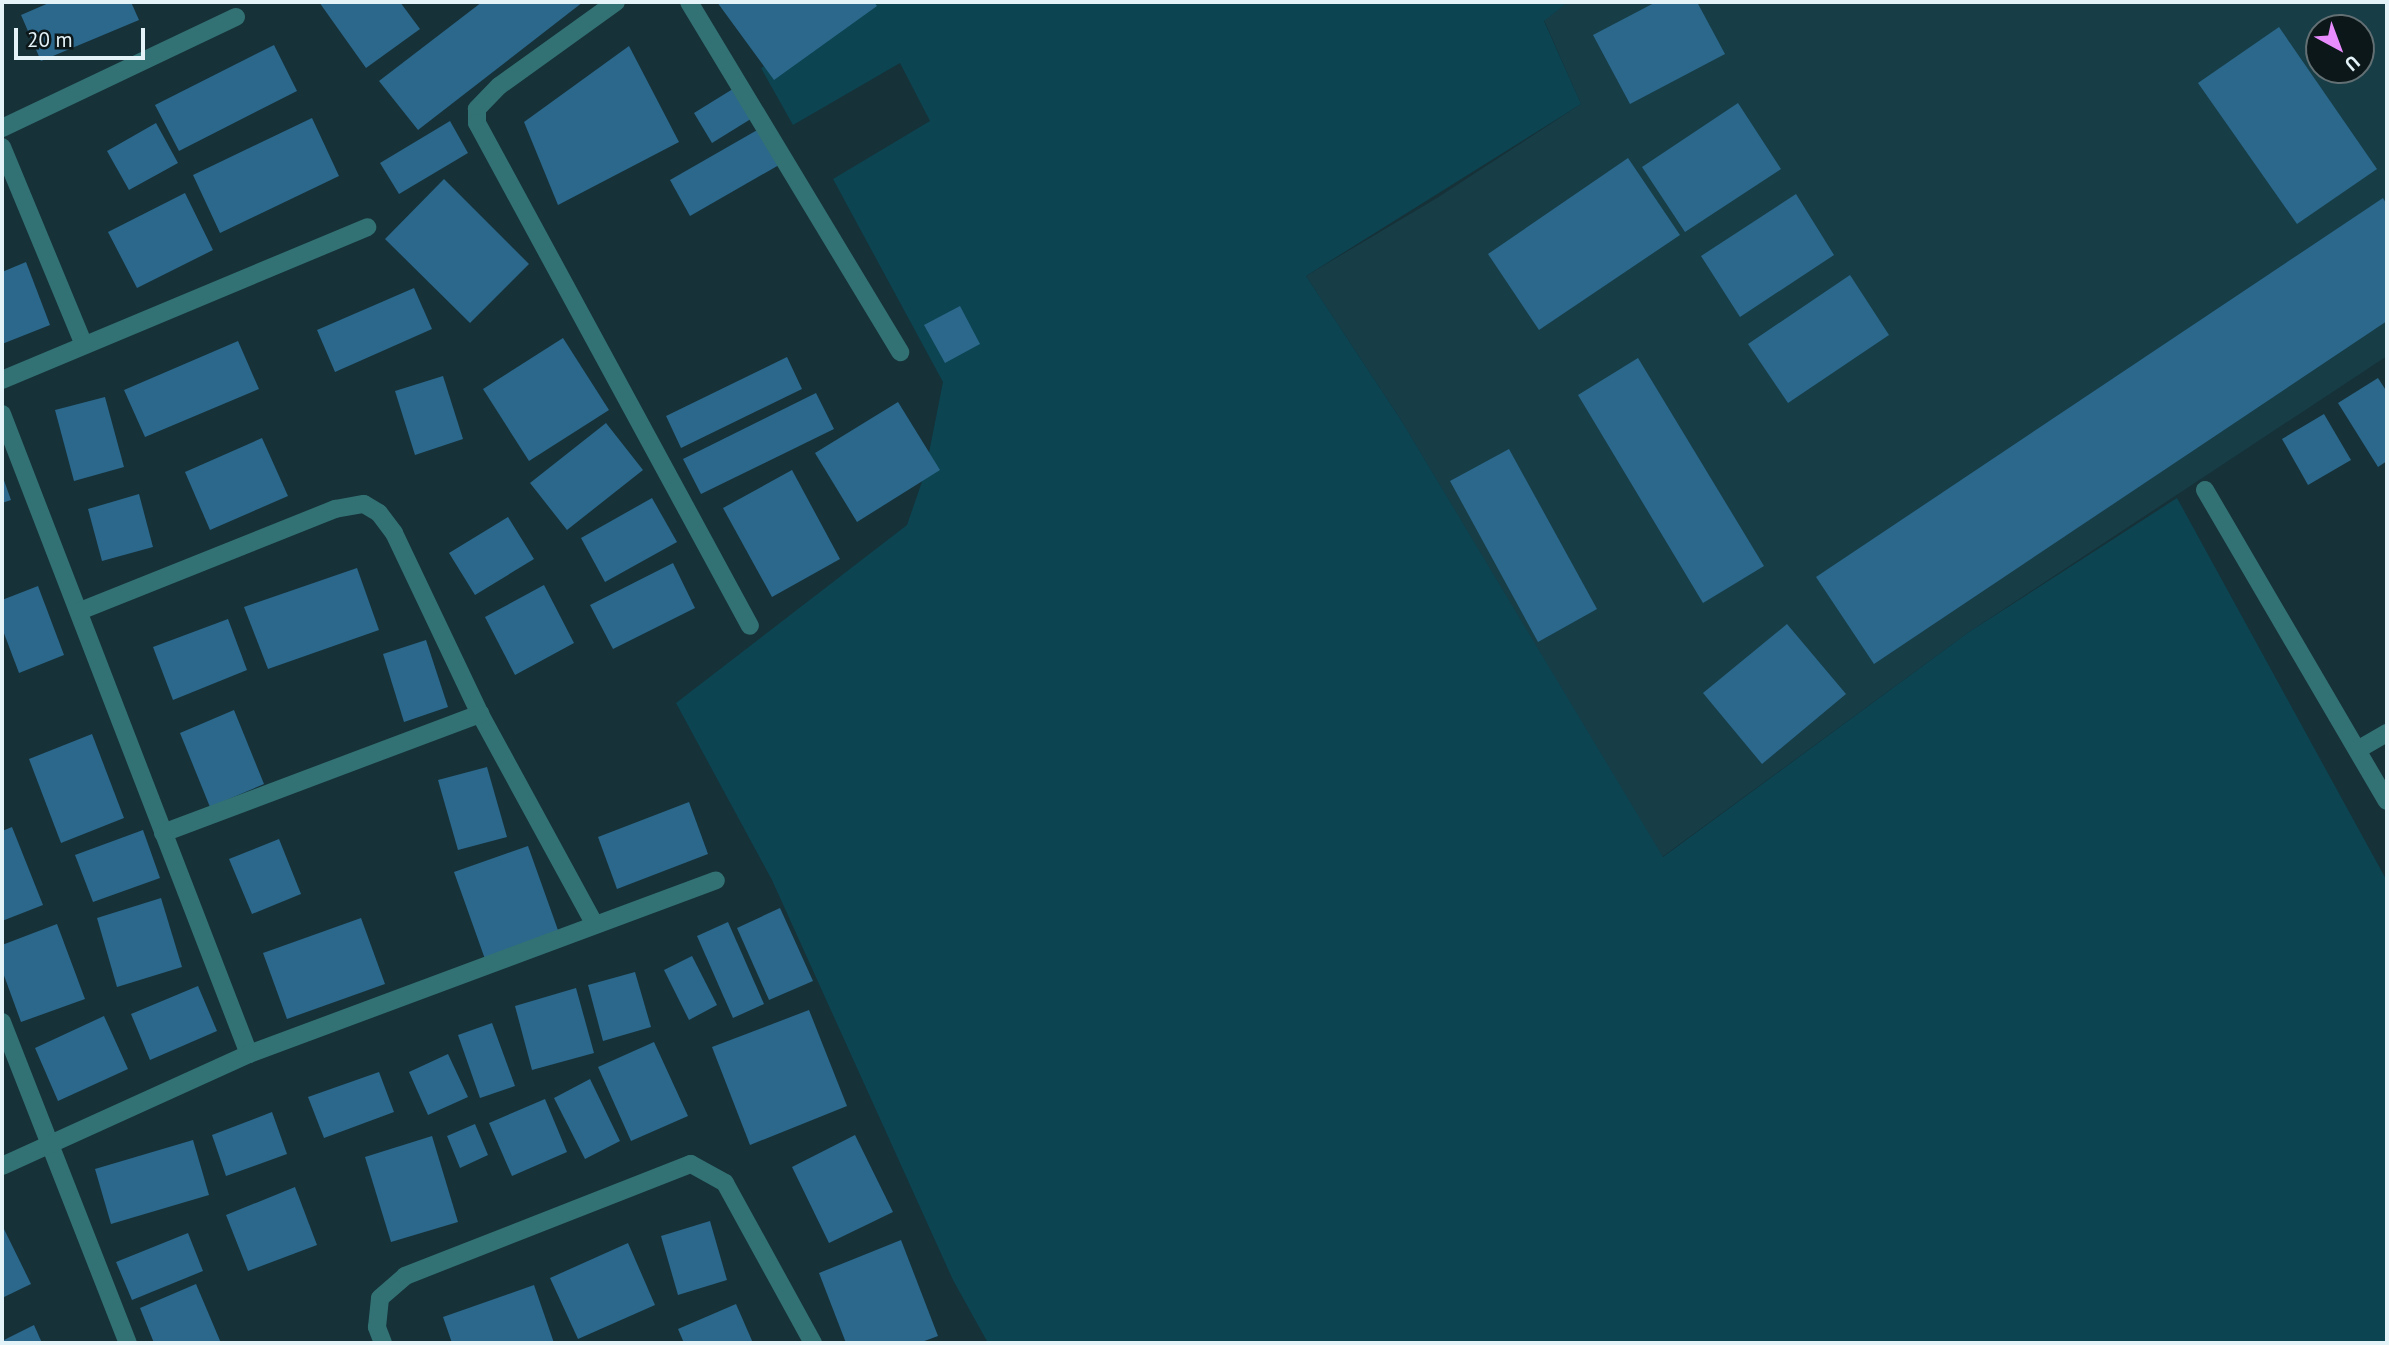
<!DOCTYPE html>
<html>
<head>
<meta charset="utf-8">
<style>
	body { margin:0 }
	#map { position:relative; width:2389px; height:1345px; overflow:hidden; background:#163138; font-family:"PT Sans",sans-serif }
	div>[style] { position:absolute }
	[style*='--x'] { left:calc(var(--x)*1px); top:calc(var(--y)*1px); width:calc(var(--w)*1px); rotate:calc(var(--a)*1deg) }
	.built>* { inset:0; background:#173d47 }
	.green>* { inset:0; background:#0c4451 }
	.building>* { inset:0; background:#2b688c }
	.minor>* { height:18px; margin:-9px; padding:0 9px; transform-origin:9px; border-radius:9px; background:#327274 }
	span { translate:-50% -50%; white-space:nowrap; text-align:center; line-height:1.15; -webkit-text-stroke:5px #0c171a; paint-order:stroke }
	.frame { position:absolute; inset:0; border:4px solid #e4f3f8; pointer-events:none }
	.north { position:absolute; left:2305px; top:14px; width:70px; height:70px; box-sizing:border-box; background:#0c171a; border:2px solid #626f73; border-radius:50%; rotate:139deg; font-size:19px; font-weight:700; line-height:28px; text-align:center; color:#e4f3f8 }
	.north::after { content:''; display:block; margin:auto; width:24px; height:32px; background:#e98dfe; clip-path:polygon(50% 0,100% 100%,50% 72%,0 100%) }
	.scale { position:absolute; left:14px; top:28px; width:131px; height:32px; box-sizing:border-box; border:4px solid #e4f3f8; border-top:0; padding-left:9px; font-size:21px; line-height:24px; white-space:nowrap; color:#e4f3f8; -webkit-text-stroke:5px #0c171a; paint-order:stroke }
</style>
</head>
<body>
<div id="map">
	<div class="built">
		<div style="clip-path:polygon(evenodd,1568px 2px,2387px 2px,2387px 356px,1969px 632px,1662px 857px,1401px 420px,1306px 276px,1437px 198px,1581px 104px,1544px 20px,1568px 2px,2319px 28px,2361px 28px,2361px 70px,2319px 70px,2319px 28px)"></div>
	</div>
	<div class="green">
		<div style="clip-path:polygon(870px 2px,1568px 2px,1544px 21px,1581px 104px,1306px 276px,1401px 420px,1663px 857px,1969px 632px,2177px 498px,2387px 881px,2387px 1343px,988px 1343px,953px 1280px,772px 880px,676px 703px,907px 525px,925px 473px,943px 382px,833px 179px,930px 121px,900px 63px,793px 125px,761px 68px)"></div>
	</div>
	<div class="building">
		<div style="clip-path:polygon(51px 2px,131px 2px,139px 20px,41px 61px,21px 15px)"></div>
		<div style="clip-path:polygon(319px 2px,400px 2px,420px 29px,366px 68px)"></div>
		<div style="clip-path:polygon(482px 2px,583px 2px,418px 130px,379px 81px)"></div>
		<div style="clip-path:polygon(717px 2px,874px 2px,877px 6px,774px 80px)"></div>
		<div style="clip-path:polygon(1656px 2px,1697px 2px,1725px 54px,1630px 104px,1593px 35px)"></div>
		<div style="clip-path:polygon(2279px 27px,2377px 169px,2297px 224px,2198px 83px)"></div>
		<div style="clip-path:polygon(274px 45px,297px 91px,179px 151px,155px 105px)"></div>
		<div style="clip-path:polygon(629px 46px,679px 142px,558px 205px,524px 122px)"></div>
		<div style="clip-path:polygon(736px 87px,754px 117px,712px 143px,694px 113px)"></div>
		<div style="clip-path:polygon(1738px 103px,1781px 169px,1685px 232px,1642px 167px)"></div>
		<div style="clip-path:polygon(312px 118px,339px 176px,220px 233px,193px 175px)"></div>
		<div style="clip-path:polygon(450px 121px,468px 153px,399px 194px,380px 163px)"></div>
		<div style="clip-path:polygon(156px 123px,178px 163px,129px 190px,107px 151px)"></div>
		<div style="clip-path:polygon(759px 129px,779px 165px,690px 216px,670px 180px)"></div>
		<div style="clip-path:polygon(1628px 158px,1680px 235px,1539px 330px,1488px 254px)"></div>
		<div style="clip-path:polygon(444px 179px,529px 264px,470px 323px,385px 239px)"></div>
		<div style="clip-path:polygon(185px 193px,213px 250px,137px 288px,108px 232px)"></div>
		<div style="clip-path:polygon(1796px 194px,1834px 255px,1740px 317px,1701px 256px)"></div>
		<div style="clip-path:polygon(2383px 198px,2387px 205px,2387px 321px,1874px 664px,1816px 577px)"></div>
		<div style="clip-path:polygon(26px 262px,50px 325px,2px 344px,2px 272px)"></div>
		<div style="clip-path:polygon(1850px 275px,1889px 335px,1788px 403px,1748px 344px)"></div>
		<div style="clip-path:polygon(414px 288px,432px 329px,335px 372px,317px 330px)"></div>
		<div style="clip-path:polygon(960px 306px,980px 344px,945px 363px,924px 325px)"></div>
		<div style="clip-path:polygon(563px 338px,609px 410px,529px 461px,483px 389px)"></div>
		<div style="clip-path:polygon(238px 341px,259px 389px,145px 437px,124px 390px)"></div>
		<div style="clip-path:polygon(787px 357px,802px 389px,681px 448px,666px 416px)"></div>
		<div style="clip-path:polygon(1638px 358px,1764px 566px,1703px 603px,1578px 395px)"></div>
		<div style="clip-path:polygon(443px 376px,463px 439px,415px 455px,395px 391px)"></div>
		<div style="clip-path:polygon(2378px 378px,2387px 392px,2387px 461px,2378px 467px,2338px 403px)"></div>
		<div style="clip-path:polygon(816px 393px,834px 429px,701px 494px,683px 459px)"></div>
		<div style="clip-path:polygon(105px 397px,124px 467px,74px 481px,55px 410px)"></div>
		<div style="clip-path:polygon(898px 402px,940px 470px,857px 522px,815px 453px)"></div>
		<div style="clip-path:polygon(2324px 414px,2351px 460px,2308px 485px,2282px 439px)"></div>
		<div style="clip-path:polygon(606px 423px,643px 470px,567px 530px,530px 483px)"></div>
		<div style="clip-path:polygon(262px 438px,288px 496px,210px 530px,185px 472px)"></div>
		<div style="clip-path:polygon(1509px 449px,1597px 609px,1538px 642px,1450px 481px)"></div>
		<div style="clip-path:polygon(792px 470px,840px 559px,772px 597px,723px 508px)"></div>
		<div style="clip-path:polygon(2px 475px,11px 500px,2px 503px)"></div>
		<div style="clip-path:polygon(139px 494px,153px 547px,102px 561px,88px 509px)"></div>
		<div style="clip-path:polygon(652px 498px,677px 542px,605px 582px,581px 538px)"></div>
		<div style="clip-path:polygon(508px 517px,534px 559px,475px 595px,449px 553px)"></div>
		<div style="clip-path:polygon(673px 563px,695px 608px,613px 649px,590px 605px)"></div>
		<div style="clip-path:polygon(357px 568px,379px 630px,268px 669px,244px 607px)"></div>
		<div style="clip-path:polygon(544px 585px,574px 643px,515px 675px,485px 617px)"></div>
		<div style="clip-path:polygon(38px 586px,64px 655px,19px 673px,2px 628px,2px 600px)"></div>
		<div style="clip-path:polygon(228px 619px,247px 670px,173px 700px,153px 647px)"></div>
		<div style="clip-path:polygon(1787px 624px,1846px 694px,1762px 764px,1703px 693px)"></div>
		<div style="clip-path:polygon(426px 640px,448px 707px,404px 722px,383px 654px)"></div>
		<div style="clip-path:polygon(234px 710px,264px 784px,210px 807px,180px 733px)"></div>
		<div style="clip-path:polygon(92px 734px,124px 818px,61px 843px,29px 759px)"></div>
		<div style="clip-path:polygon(487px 767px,507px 837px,458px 850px,438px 780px)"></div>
		<div style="clip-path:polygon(689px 802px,708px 854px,617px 889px,598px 837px)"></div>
		<div style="clip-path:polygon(12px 827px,43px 905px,2px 921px,2px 831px)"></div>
		<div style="clip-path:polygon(143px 830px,160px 878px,93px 902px,75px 855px)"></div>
		<div style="clip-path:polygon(279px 839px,301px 894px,252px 914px,229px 859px)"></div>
		<div style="clip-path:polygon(528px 846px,559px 933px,485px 959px,454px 872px)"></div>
		<div style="clip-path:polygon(161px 898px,182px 967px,117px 987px,97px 918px)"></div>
		<div style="clip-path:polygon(780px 908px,813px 981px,769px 1000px,737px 928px)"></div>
		<div style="clip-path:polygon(361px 918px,385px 984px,287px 1019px,263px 953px)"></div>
		<div style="clip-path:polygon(728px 922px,764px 1004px,733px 1018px,697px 936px)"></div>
		<div style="clip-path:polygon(57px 924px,85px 999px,21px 1022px,2px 970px,2px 945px)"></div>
		<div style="clip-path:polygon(692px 956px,717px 1005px,689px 1020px,664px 970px)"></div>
		<div style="clip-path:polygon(635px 972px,651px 1027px,603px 1041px,588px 985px)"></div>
		<div style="clip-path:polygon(198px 986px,217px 1031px,150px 1060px,131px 1014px)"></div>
		<div style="clip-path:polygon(576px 988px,594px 1053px,532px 1070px,515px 1006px)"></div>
		<div style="clip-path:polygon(809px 1010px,847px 1106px,750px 1145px,712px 1047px)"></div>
		<div style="clip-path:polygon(104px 1016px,128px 1069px,58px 1101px,35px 1048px)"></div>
		<div style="clip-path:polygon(492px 1023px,515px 1086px,480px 1098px,458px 1035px)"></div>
		<div style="clip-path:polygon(654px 1042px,688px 1116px,631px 1141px,598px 1067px)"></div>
		<div style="clip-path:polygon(448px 1054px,468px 1097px,428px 1115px,409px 1072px)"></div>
		<div style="clip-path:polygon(379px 1072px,394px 1112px,324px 1138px,308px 1097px)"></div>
		<div style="clip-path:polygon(590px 1079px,620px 1141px,585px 1159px,554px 1098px)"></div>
		<div style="clip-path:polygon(545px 1099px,567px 1152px,512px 1176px,489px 1123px)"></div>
		<div style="clip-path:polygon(272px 1112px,287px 1154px,226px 1176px,212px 1135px)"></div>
		<div style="clip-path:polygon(475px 1124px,488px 1155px,460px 1168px,447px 1136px)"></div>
		<div style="clip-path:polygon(855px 1135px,893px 1212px,829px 1243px,792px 1167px)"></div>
		<div style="clip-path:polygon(432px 1136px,458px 1222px,391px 1242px,365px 1157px)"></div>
		<div style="clip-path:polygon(193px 1140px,209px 1195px,111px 1224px,95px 1169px)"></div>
		<div style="clip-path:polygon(295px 1187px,317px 1245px,248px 1271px,226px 1215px)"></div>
		<div style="clip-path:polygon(710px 1221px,727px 1280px,678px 1295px,661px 1236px)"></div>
		<div style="clip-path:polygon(2px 1225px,31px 1284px,2px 1298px)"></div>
		<div style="clip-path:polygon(188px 1233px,203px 1271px,132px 1300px,116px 1262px)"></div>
		<div style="clip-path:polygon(901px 1240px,938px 1336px,919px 1343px,846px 1343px,819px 1273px)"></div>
		<div style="clip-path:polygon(628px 1243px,655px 1305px,578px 1339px,550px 1278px)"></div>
		<div style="clip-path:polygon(196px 1284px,221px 1343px,154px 1343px,140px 1308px)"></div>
		<div style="clip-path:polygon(534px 1285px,554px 1343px,452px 1343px,443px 1317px)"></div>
		<div style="clip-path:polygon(736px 1304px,753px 1343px,684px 1343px,678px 1329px)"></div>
		<div style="clip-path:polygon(34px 1325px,42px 1343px,2px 1343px,2px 1341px)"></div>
	</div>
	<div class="minor">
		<div style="--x:616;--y:2;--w:144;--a:144.3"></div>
		<div style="--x:499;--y:86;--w:32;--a:134"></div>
		<div style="--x:477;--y:109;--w:14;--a:90"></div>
		<div style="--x:477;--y:123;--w:572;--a:61.51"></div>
		<div style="--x:689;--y:2;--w:409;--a:58.9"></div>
		<div style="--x:2;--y:128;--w:259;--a:-25.4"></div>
		<div style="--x:2;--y:147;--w:212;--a:67.5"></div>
		<div style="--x:2;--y:380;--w:396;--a:-22.7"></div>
		<div style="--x:2;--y:414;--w:686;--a:68.9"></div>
		<div style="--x:2205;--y:490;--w:360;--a:59.7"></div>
		<div style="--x:80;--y:611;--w:275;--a:-21.8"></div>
		<div style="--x:335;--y:509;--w:29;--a:-10"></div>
		<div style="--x:364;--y:504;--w:17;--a:31"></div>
		<div style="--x:379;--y:513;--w:25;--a:53"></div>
		<div style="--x:394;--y:533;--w:200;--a:64.6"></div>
		<div style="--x:480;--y:714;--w:240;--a:61.4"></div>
		<div style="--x:2359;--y:749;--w:32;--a:-30"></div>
		<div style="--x:163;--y:833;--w:339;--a:-20.6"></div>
		<div style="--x:2;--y:1022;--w:345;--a:68.6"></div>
		<div style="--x:2;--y:1166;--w:271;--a:-24.4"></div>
		<div style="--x:249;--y:1054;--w:498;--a:-20.4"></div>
		<div style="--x:383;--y:1343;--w:17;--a:-111"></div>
		<div style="--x:377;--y:1327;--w:29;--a:-84"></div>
		<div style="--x:380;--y:1298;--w:33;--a:-41"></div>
		<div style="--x:405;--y:1276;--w:307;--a:-21.4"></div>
		<div style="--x:691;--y:1164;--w:39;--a:29"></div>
		<div style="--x:725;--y:1183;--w:183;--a:61.2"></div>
	</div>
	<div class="frame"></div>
	<div class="north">U</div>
	<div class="scale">20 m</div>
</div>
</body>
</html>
